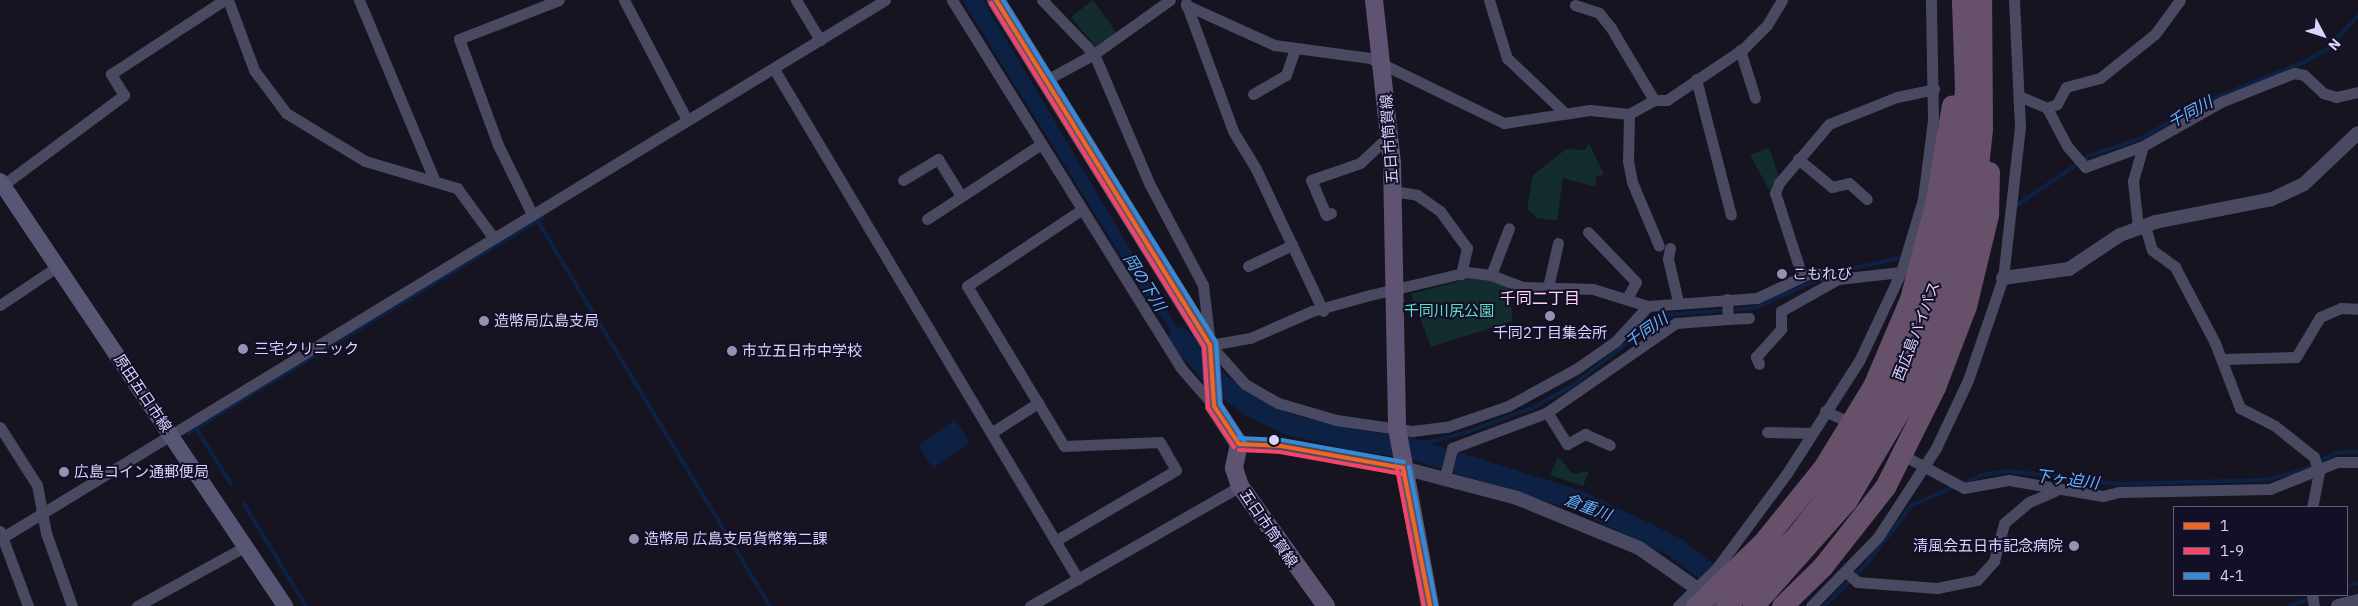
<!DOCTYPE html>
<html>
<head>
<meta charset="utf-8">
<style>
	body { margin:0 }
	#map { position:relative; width:2358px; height:606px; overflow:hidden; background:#161421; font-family:"IBM Plex Sans","Noto Sans JP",sans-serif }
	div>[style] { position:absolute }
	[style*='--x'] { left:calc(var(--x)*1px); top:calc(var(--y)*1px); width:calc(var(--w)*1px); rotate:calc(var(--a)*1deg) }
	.green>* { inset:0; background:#132c2d }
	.water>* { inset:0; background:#0d2144 }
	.stream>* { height:4px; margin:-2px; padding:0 2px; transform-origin:2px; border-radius:2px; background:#0d2144 }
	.river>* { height:21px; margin:-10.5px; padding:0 10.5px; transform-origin:10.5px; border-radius:10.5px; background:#0d2144 }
	.minor>* { height:11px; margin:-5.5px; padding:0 5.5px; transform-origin:5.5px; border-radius:5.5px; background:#4a4962 }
	.tertiary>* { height:14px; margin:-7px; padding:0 7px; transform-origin:7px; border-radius:7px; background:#4a4962 }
	.secondary>* { height:16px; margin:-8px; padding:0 8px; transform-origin:8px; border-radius:8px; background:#575674 }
	.primary>* { height:18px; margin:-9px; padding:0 9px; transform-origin:9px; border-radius:9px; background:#5e5373 }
	.trunk>* { height:19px; margin:-9.5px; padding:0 9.5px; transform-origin:9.5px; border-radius:9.5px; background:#62526e }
	.motorway>* { height:21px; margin:-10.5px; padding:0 10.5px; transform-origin:10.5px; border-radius:10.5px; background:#67516a }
	.bus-1>* { height:4px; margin:-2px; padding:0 2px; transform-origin:2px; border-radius:2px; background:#f26522 }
	.bus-2>* { height:4px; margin:-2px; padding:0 2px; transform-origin:2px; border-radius:2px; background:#f34667 }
	.bus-3>* { height:4px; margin:-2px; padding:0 2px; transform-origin:2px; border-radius:2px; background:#338bd7 }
	.dots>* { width:14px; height:14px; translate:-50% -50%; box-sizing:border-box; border:2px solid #130f26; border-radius:50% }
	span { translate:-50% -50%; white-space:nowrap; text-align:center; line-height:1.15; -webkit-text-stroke:4px #130f26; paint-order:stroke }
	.street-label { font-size:15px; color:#d9d4ff }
	.poi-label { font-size:15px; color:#d9d4ff }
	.left { translate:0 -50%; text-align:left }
	.right { translate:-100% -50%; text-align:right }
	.park-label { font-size:15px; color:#5fe0c0 }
	.water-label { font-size:16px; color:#62b6ff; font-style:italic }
	.neighbourhood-label { font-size:16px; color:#ffd6f0 }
	.legend { position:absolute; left:2173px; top:506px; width:175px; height:90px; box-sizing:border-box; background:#130f26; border:1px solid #625e7d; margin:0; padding:6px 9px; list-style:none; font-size:15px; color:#d9d4ff }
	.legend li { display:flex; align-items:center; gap:10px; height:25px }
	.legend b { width:25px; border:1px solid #625e7d }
	.north { position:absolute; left:2298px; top:10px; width:50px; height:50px; -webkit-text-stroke:4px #130f26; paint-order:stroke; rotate:130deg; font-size:14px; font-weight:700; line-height:20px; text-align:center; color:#d9d4ff }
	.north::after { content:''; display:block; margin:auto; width:18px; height:22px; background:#d9d4ff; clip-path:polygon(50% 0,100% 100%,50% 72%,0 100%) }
</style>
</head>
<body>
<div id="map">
	<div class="green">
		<div style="clip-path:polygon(1093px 0,1116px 32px,1097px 48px,1071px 17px)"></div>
		<div style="clip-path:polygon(1589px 143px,1604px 175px,1597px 176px,1595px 187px,1563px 178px,1557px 221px,1537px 218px,1527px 209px,1533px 175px,1566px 149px,1585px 150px)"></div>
		<div style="clip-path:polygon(1769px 148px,1779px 176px,1769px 190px,1750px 155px)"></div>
		<div style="clip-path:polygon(1476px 277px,1508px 286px,1513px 321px,1431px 347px,1411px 294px)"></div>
		<div style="clip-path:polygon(1558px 457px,1573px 474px,1589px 471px,1583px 486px,1550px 475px)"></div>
	</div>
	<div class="water">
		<div style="clip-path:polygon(962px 0,983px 0,1196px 360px,1154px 309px)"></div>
		<div style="clip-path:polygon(955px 420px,970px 443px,933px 468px,918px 445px)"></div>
	</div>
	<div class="stream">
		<div style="--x:2017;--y:205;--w:87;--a:-34.2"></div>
		<div style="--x:2089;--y:156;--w:58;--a:-19.1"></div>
		<div style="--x:2144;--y:137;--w:63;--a:-30.7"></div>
		<div style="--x:2198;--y:105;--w:119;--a:-22.2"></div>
		<div style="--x:2308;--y:60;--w:22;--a:-30"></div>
		<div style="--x:2327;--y:49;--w:45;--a:-46.8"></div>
		<div style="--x:537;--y:220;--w:451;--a:58.9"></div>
		<div style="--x:1830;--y:274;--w:70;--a:-13.2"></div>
		<div style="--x:196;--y:428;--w:406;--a:-31.3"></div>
		<div style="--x:189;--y:433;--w:9;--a:-36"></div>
		<div style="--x:196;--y:428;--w:66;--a:58"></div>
		<div style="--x:1408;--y:447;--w:59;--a:-13.8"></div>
		<div style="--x:1465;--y:433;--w:72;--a:-20.5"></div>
		<div style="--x:1532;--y:408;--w:46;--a:-28.8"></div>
		<div style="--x:1572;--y:386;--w:115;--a:-38"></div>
		<div style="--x:1663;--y:315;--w:92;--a:-4.4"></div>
		<div style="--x:1755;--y:308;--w:72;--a:-24.4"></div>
		<div style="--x:244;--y:504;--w:119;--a:58.7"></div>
		<div style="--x:2347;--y:586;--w:11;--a:-15"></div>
		<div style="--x:1824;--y:606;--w:54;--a:-44.3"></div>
		<div style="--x:1863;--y:568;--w:80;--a:-52.1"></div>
		<div style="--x:1912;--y:505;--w:76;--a:-23.2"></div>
		<div style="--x:1982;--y:475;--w:28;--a:-8"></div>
		<div style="--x:2010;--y:471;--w:106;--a:7.1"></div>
		<div style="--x:2115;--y:484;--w:149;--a:-1.5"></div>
		<div style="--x:2264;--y:480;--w:38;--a:-14"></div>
		<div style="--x:2301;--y:471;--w:39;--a:-27"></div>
		<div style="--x:2336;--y:453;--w:22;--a:-3"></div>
		<div style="--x:2289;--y:606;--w:34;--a:-19"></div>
	</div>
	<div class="river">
		<div style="--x:1179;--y:337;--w:58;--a:49.2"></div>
		<div style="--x:1217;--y:381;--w:42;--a:36.3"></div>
		<div style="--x:1251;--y:406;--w:41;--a:25.9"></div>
		<div style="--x:1288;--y:424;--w:64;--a:13.6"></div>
		<div style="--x:1350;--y:439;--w:59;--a:7.9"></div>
		<div style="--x:1408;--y:447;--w:180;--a:17.4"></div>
		<div style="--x:1580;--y:501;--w:106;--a:25.8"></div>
		<div style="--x:1675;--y:547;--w:67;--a:37.7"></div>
	</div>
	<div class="minor">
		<div style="--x:228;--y:0;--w:75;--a:69.6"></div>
		<div style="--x:254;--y:70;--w:54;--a:53.3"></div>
		<div style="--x:286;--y:113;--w:92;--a:31.3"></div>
		<div style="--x:365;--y:161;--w:96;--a:16.4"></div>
		<div style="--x:457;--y:188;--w:61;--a:53.7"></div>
		<div style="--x:359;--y:0;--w:197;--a:67.3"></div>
		<div style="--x:624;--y:0;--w:136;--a:62.3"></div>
		<div style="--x:796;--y:0;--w:47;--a:59"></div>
		<div style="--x:952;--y:0;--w:432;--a:58.1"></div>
		<div style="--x:1180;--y:367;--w:52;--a:48.9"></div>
		<div style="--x:1042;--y:0;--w:75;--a:46.1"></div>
		<div style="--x:1094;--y:54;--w:142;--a:66.9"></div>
		<div style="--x:1150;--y:185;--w:113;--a:62.1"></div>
		<div style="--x:1203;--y:285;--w:60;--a:83.3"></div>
		<div style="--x:1210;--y:345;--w:52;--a:48.1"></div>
		<div style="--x:1245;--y:384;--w:38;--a:30"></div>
		<div style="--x:1278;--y:403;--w:60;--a:16.3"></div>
		<div style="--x:1336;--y:420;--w:77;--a:8.2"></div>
		<div style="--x:1412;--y:431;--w:35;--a:-7"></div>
		<div style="--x:1447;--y:427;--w:65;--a:-19"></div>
		<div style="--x:1508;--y:406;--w:77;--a:-28.6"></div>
		<div style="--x:1576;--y:369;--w:49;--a:-35"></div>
		<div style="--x:1616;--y:341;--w:47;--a:-47.6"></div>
		<div style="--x:1489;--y:0;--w:61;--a:72.8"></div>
		<div style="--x:1507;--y:58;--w:79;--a:43.5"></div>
		<div style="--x:1186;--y:3;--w:136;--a:69.8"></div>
		<div style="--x:1233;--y:131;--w:44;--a:58.8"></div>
		<div style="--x:1256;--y:169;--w:157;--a:64.7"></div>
		<div style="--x:1186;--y:5;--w:97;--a:24.4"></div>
		<div style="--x:1274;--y:45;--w:97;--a:7.7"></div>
		<div style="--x:1370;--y:58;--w:149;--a:25.9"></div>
		<div style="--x:1504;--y:123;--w:87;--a:-8.6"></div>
		<div style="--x:1590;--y:110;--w:39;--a:6"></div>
		<div style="--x:1629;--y:114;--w:29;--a:-29"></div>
		<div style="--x:1654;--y:100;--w:13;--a:0"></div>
		<div style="--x:1667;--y:100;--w:93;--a:-34"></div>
		<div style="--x:1744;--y:48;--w:33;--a:-45"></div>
		<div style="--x:1767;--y:25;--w:29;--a:-59"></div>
		<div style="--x:1575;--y:5;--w:25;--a:18"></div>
		<div style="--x:1599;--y:13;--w:19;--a:51"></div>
		<div style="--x:1611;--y:28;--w:84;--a:59.2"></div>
		<div style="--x:1740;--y:50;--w:50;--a:72.6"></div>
		<div style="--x:774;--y:69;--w:594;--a:59.2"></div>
		<div style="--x:1696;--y:79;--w:140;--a:75.6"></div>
		<div style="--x:1046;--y:80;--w:55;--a:-28.4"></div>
		<div style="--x:1094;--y:54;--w:93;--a:-35.4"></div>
		<div style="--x:1253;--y:94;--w:38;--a:-30"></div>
		<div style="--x:1286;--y:75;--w:28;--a:-71"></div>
		<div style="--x:2019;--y:96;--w:30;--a:23"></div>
		<div style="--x:2047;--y:108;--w:43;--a:62.2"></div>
		<div style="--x:2067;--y:146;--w:28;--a:49"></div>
		<div style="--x:2085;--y:167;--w:62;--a:-19.9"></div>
		<div style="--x:2143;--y:146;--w:36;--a:106"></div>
		<div style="--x:2133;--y:181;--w:47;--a:83.9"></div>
		<div style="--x:2047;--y:108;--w:11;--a:-22"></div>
		<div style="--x:2057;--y:104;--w:19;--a:-62"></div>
		<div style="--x:2066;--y:87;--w:35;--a:-15"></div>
		<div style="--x:2100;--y:78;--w:70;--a:-38.7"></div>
		<div style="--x:2155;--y:34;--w:42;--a:-53.7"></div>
		<div style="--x:1629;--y:114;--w:47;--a:91.2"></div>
		<div style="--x:1628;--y:161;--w:21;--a:79"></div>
		<div style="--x:1632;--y:182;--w:69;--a:67.1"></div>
		<div style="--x:2143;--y:146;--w:90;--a:-29.4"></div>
		<div style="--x:2221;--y:102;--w:79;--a:-21.7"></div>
		<div style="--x:2294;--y:73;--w:10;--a:11"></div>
		<div style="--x:2304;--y:75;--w:26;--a:43"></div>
		<div style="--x:2323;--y:93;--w:14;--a:17"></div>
		<div style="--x:2336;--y:97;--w:23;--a:-13"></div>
		<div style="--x:1798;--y:159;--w:44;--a:39.5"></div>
		<div style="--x:1832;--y:187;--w:17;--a:-13"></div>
		<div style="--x:1849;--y:183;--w:24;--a:42"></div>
		<div style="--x:903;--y:180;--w:41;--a:-31"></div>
		<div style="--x:938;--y:159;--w:44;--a:58.1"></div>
		<div style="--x:3;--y:185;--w:151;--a:-36.6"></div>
		<div style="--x:124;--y:95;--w:25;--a:-122"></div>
		<div style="--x:111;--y:74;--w:135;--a:-33.2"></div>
		<div style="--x:1393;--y:191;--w:24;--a:9"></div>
		<div style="--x:1417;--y:195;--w:28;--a:35"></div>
		<div style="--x:1440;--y:211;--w:46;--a:53.9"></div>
		<div style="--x:1467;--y:248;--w:27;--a:103"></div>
		<div style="--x:1331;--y:213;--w:5;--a:158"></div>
		<div style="--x:1326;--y:215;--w:38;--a:-113"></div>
		<div style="--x:1311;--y:180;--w:52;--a:-19.1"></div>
		<div style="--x:1360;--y:163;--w:41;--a:-43"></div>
		<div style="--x:532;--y:214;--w:77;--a:-116.2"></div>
		<div style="--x:498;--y:145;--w:113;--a:-110.2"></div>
		<div style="--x:459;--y:39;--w:107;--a:-21.3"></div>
		<div style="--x:927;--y:219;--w:136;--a:-33.3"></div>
		<div style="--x:2145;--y:226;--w:25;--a:74"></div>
		<div style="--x:2152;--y:250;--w:29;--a:36"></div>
		<div style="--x:2175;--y:267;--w:86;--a:62.2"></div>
		<div style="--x:2215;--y:343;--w:70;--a:69"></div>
		<div style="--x:2240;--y:408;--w:39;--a:27"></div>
		<div style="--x:2275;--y:426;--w:50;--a:38.5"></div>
		<div style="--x:2314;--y:457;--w:16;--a:72"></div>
		<div style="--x:2319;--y:472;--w:36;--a:101"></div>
		<div style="--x:1588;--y:232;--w:69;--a:46.2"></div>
		<div style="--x:1636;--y:282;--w:18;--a:119"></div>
		<div style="--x:1670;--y:248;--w:11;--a:100"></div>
		<div style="--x:1668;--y:259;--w:44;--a:76.9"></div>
		<div style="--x:1248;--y:266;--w:49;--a:-25.5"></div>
		<div style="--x:1491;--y:275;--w:50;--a:-69"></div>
		<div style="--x:1802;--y:276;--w:87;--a:-108"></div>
		<div style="--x:1775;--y:193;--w:11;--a:-68"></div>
		<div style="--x:1779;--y:183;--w:77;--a:-49.7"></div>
		<div style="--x:1829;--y:124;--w:73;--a:-21.7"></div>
		<div style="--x:1897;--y:97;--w:38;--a:-12"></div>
		<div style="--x:1548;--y:287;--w:45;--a:-77.2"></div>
		<div style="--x:1727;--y:299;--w:20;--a:87"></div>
		<div style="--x:1728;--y:319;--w:21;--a:-3"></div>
		<div style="--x:0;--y:305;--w:70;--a:-33.9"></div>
		<div style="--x:1210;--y:345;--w:41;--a:-9.9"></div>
		<div style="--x:1250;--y:338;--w:68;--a:-23.5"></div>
		<div style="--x:1312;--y:311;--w:60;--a:-15.4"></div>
		<div style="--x:1370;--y:295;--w:100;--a:-13.3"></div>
		<div style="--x:1467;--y:272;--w:24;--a:7"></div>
		<div style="--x:1491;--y:275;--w:34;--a:21"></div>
		<div style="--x:1523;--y:287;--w:70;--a:1.6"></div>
		<div style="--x:1593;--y:289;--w:58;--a:17.2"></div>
		<div style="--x:1648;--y:306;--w:109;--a:-4.2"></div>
		<div style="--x:1757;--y:298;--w:61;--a:-25.3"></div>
		<div style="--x:1812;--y:272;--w:27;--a:15"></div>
		<div style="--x:1838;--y:279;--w:63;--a:-6.3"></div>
		<div style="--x:2222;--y:359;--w:74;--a:-1.5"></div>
		<div style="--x:2296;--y:357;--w:47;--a:-59"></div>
		<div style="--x:2320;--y:317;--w:23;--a:-23"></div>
		<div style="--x:2341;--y:308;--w:17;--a:3"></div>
		<div style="--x:1759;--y:364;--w:8;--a:-113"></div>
		<div style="--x:1756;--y:357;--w:38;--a:-48"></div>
		<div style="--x:1781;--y:329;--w:18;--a:-90"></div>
		<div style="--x:1781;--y:311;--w:65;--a:-29.3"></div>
		<div style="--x:1825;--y:411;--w:19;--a:25"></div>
		<div style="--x:1547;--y:412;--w:38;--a:58"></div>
		<div style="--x:1567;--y:444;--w:21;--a:-29"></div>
		<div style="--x:1585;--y:434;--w:27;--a:24"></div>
		<div style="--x:0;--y:427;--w:69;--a:57.5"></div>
		<div style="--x:37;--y:485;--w:49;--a:79.4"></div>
		<div style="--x:46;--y:533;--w:77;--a:70.4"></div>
		<div style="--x:1767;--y:432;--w:45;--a:1.3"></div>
		<div style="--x:991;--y:433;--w:56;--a:-32.6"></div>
		<div style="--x:1910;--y:459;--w:61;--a:28.2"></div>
		<div style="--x:1964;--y:488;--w:46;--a:-10.1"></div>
		<div style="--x:2009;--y:480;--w:95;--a:9.7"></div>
		<div style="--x:2103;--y:496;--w:16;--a:-14"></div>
		<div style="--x:2119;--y:492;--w:151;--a:-1.1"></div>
		<div style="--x:2270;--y:489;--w:72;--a:-21.9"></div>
		<div style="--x:2337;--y:462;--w:21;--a:0"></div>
		<div style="--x:1445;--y:477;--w:30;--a:-76"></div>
		<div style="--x:1452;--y:448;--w:100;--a:-20.4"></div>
		<div style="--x:1546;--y:413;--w:158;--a:-34.7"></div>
		<div style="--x:1676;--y:323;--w:52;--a:-4.4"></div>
		<div style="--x:0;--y:531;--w:80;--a:69.5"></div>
		<div style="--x:0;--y:539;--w:1036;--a:-31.34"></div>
		<div style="--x:1055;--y:541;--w:140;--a:-30.4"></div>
		<div style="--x:1176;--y:470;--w:32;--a:-120"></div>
		<div style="--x:1160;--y:442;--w:96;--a:177.6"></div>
		<div style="--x:1064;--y:446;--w:187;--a:-121.2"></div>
		<div style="--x:967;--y:286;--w:137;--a:-33.7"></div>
		<div style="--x:1847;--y:573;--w:13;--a:42"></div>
		<div style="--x:1857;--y:582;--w:80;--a:4.3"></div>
		<div style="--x:1937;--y:588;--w:41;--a:-11.3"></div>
		<div style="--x:1977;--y:580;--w:25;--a:-48"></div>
		<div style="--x:1994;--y:561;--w:39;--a:-75"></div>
		<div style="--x:2004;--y:523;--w:33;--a:-40"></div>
		<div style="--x:2029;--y:502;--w:28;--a:-23"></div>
		<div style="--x:2312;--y:595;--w:11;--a:80"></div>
		<div style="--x:137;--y:606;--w:124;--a:-28.8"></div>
		<div style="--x:1030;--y:606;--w:242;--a:-29.7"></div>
		<div style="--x:1678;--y:606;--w:53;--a:-44.2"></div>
		<div style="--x:1716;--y:569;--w:119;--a:-53.5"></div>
		<div style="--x:1787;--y:473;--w:133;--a:-57.3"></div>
		<div style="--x:1859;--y:361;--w:98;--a:-64.7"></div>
		<div style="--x:1901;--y:272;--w:76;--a:-73.2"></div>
		<div style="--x:1923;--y:199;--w:80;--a:-82.8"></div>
		<div style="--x:1933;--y:120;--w:120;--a:-91"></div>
		<div style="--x:1811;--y:606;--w:96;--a:-45.8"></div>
		<div style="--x:1878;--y:537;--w:106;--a:-56.9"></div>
		<div style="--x:1936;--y:448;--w:75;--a:-64.8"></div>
		<div style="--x:1968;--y:380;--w:108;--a:-71.1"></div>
		<div style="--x:2003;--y:278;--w:152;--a:-83.6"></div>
		<div style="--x:2020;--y:127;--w:127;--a:-92.7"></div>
	</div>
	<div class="tertiary">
		<div style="--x:2003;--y:278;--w:67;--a:-7.8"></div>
		<div style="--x:2069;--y:269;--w:61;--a:-33.7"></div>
		<div style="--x:2120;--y:235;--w:37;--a:-20"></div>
		<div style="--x:2155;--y:222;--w:119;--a:-11.1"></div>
		<div style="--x:2272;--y:199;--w:35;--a:-25"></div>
		<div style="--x:2304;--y:184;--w:74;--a:-43.4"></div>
		<div style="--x:1239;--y:444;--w:42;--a:2.7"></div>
		<div style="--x:1281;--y:446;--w:124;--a:10.2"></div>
		<div style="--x:1403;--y:468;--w:118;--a:14.7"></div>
		<div style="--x:1517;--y:498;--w:132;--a:22.3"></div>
		<div style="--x:1639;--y:548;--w:93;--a:34.9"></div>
		<div style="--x:2338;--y:606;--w:21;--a:-14"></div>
	</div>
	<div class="secondary">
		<div style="--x:0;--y:181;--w:512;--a:56.15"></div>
	</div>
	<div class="primary">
		<div style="--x:996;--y:0;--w:406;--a:58.2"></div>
		<div style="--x:1210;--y:345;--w:61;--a:86.2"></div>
		<div style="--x:1214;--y:406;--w:45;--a:56.7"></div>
		<div style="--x:1239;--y:444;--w:25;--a:102"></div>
		<div style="--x:1234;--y:468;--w:19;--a:72"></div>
		<div style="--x:1240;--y:486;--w:148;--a:54.4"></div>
		<div style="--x:1374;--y:0;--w:164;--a:83.7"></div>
		<div style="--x:1392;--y:163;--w:265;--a:88.9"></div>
		<div style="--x:1397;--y:428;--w:181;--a:79.5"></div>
	</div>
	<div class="trunk">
		<div style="--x:1695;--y:606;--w:17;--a:-40"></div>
	</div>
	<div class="motorway">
		<div style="--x:1708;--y:595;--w:76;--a:-43.9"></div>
		<div style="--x:1763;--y:542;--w:95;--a:-51"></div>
		<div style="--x:1823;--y:468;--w:96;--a:-58.6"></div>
		<div style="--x:1873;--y:386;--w:95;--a:-67"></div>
		<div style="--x:1910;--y:299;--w:97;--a:-75.1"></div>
		<div style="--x:1935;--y:205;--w:101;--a:-80.4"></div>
		<div style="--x:1726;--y:606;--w:99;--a:-45"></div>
		<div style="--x:1796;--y:536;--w:61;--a:-52.4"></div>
		<div style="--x:1833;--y:488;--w:118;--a:-58.9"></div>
		<div style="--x:1894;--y:387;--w:63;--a:-66.7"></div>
		<div style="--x:1919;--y:329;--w:54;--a:-70.6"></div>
		<div style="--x:1937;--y:278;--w:95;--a:-77.3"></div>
		<div style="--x:1958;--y:185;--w:97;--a:-85.9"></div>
		<div style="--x:1965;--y:88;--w:88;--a:-92"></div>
		<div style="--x:1753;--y:606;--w:142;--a:-48.4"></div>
		<div style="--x:1847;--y:500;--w:120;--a:-59.4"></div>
		<div style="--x:1908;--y:397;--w:67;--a:-65.3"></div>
		<div style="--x:1936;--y:336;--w:107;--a:-72.6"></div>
		<div style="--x:1968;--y:234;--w:50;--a:-80.7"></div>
		<div style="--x:1976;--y:185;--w:56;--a:-83.9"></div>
		<div style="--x:1982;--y:129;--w:129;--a:-90.4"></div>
		<div style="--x:1782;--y:606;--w:56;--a:-44.3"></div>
		<div style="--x:1822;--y:567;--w:102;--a:-51.8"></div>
		<div style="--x:1885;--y:487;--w:112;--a:-63.4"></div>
		<div style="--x:1935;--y:387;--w:87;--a:-69.1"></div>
		<div style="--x:1966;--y:306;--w:94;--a:-76.4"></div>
		<div style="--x:1988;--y:215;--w:43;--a:-88.7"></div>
	</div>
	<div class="bus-1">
		<div style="--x:996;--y:0;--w:406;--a:58.2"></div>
		<div style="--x:1210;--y:345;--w:61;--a:86.2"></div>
		<div style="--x:1214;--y:406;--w:45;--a:56.7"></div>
		<div style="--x:1239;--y:444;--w:42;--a:2.7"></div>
		<div style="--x:1281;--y:446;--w:124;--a:10.2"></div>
		<div style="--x:1403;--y:468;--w:141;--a:78.9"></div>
	</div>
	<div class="bus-2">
		<div style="--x:991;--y:3;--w:405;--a:58.2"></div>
		<div style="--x:1204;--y:347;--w:61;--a:86.2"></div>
		<div style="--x:1208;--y:408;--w:47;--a:56.3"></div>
		<div style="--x:1239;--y:450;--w:41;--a:2.8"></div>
		<div style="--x:1280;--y:452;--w:124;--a:10.2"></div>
		<div style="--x:1397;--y:469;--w:140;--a:78.9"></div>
	</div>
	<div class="bus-3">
		<div style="--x:1003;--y:0;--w:403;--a:58.1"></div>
		<div style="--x:1216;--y:342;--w:62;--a:86.3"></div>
		<div style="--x:1220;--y:404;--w:44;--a:57"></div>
		<div style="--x:1239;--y:438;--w:43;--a:2.7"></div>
		<div style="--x:1282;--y:440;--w:124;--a:10.2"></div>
		<div style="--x:1409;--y:467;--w:141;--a:78.9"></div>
	</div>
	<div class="dots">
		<div style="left:1782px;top:274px;background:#9591b1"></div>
		<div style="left:1550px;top:316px;background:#9591b1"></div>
		<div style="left:484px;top:321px;background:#9591b1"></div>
		<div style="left:243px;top:349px;background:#9591b1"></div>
		<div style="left:732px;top:351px;background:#9591b1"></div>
		<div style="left:1274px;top:440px;background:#d9d4ff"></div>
		<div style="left:64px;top:472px;background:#9591b1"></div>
		<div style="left:634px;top:539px;background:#9591b1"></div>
		<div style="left:2074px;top:546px;background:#9591b1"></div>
	</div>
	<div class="street-label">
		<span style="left:1389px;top:139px;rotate:-94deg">五日市筒賀線</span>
		<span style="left:1916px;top:331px;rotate:-69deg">西広島バイパス</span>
		<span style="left:143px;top:393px;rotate:56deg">原田五日市線</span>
		<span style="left:1269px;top:528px;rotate:56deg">五日市筒賀線</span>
	</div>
	<div class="poi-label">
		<span class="left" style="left:1792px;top:274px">こもれび</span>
		<span class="left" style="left:494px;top:321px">造幣局広島支局</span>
		<span style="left:1550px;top:333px">千同2丁目集会所</span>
		<span class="left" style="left:254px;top:349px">三宅クリニック</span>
		<span class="left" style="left:742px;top:351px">市立五日市中学校</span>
		<span class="left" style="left:74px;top:472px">広島コイン通郵便局</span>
		<span class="left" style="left:644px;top:539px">造幣局 広島支局貨幣第二課</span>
		<span class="right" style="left:2063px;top:546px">清風会五日市記念病院</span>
	</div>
	<div class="park-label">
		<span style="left:1449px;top:311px">千同川尻公園</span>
	</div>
	<div class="water-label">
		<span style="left:2190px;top:112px;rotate:-28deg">千同川</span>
		<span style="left:1145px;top:282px;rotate:58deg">岡の下川</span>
		<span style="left:1646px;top:330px;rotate:-35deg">千同川</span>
		<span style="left:2067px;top:479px;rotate:7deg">下ヶ迫川</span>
		<span style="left:1588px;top:507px;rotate:21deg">倉重川</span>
	</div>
	<div class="neighbourhood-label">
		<span style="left:1540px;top:298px">千同二丁目</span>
	</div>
	<ul class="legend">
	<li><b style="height:6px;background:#f26522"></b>1</li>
	<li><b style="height:6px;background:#f34667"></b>1-9</li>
	<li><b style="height:6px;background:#338bd7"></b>4-1</li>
	</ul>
	<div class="north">N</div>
</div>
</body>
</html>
